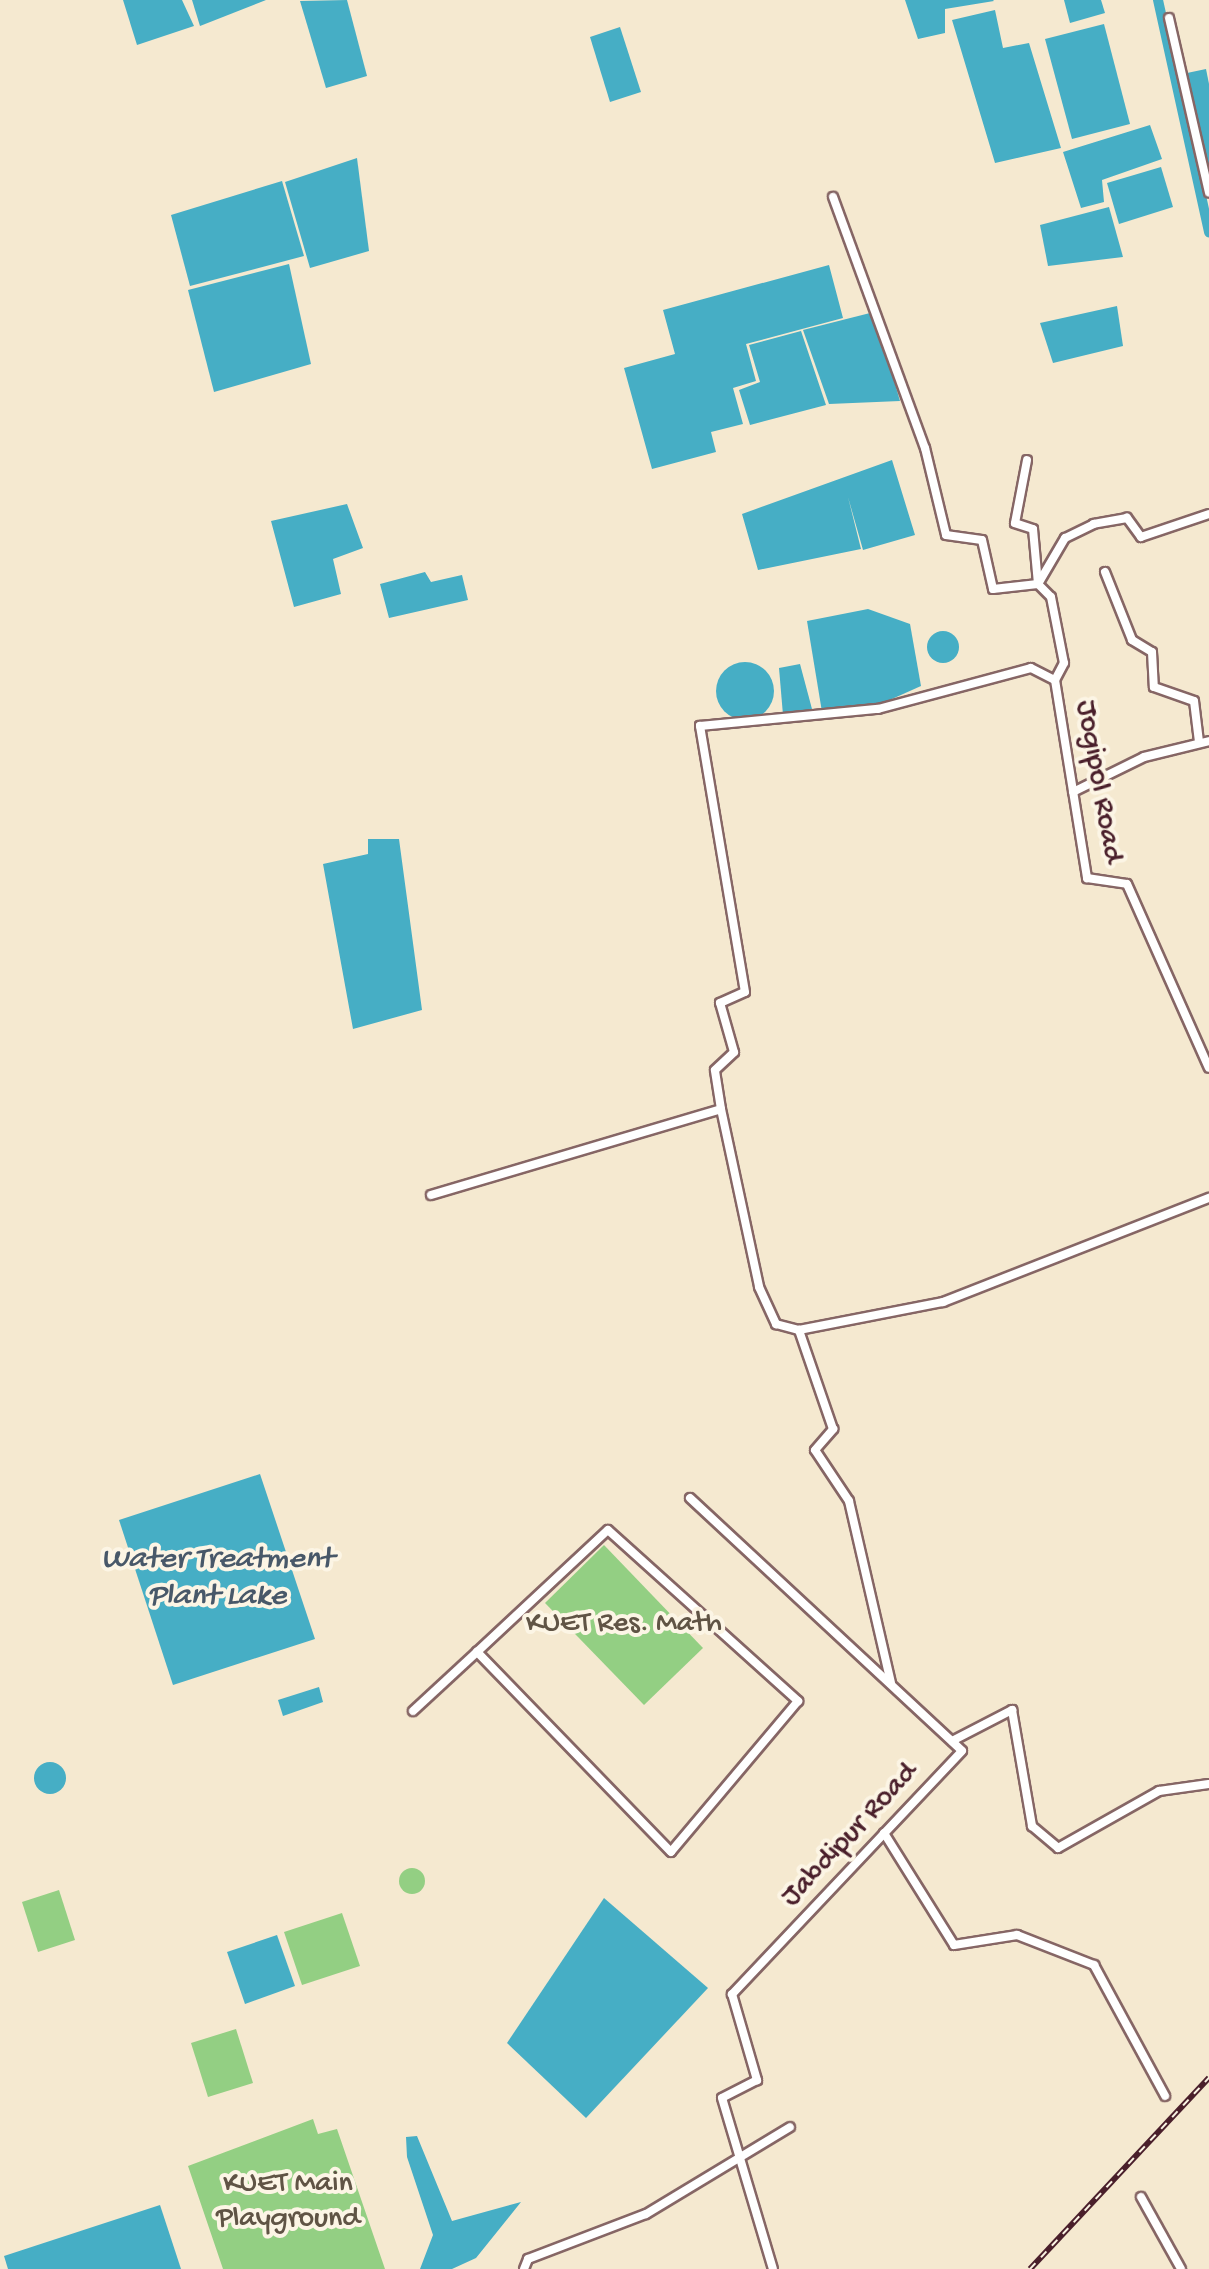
<!DOCTYPE html>
<html>
<head>
<meta charset="utf-8">
<style>
	body { margin:0 }
	#map { position:relative; width:1209px; height:2269px; overflow:hidden; background:#f5e9d0; font-family:"Gochi Hand",sans-serif }
	div>[style] { position:absolute }
	[style*='--x'] { left:calc(var(--x)*1px); top:calc(var(--y)*1px); width:calc(var(--w)*1px); rotate:calc(var(--a)*1deg) }
	.green>* { inset:0; background:#93cf83 }
	.round { border-radius:50% }
	.water>* { inset:0; background:#46aec5 }
	.canal>* { height:10px; margin:-5px; padding:0 5px; transform-origin:5px; border-radius:5px; background:#46aec5 }
	.roads { filter:drop-shadow(2px 0 #866665) drop-shadow(-2px 0 #866665) drop-shadow(0 2px #866665) drop-shadow(0 -2px #866665) }
	.minor>* { height:8px; margin:-4px; padding:0 4px; transform-origin:4px; border-radius:4px; background:#fff }
	.rail>* { height:6px; margin-top:-3px; transform-origin:0; background:repeating-linear-gradient(90deg,#fcf5e5 0 8px,#4a1f2b 0 16px); box-sizing:border-box; border-block:2px solid #4a1f2b }
	span { translate:-50% -50%; white-space:nowrap; text-align:center; line-height:1.15; -webkit-text-stroke:8px #fcf5e5; paint-order:stroke }
	.street-label { font-size:30px; color:#4a1f2b }
	.park-label { font-size:30px; color:#605445 }
	.water-label { font-size:32px; color:#485869; font-style:italic }
</style>
</head>
<body>
<div id="map">
	<div class="green">
		<div style="clip-path:polygon(604px 1545px,703px 1648px,644px 1705px,545px 1603px)"></div>
		<div class="round" style="left:399px;top:1868px;width:26px;height:26px"></div>
		<div style="clip-path:polygon(59px 1890px,75px 1940px,38px 1952px,22px 1902px)"></div>
		<div style="clip-path:polygon(342px 1913px,360px 1966px,302px 1985px,284px 1932px)"></div>
		<div style="clip-path:polygon(236px 2029px,253px 2083px,208px 2097px,191px 2043px)"></div>
		<div style="clip-path:polygon(313px 2119px,318px 2134px,337px 2129px,385px 2269px,223px 2269px,188px 2166px)"></div>
	</div>
	<div class="water">
		<div style="clip-path:polygon(123px 0,182px 0,194px 26px,137px 45px)"></div>
		<div style="clip-path:polygon(192px 0,266px 0,200px 26px)"></div>
		<div style="clip-path:polygon(347px 0,367px 76px,326px 88px,300px 1px)"></div>
		<div style="clip-path:polygon(905px 0,993px 0,994px 1px,945px 9px,945px 33px,918px 39px)"></div>
		<div style="clip-path:polygon(1064px 0,1101px 0,1105px 13px,1070px 23px)"></div>
		<div style="clip-path:polygon(995px 10px,1003px 48px,1029px 43px,1061px 148px,995px 163px,952px 20px)"></div>
		<div style="clip-path:polygon(1104px 24px,1130px 124px,1072px 139px,1045px 39px)"></div>
		<div style="clip-path:polygon(620px 27px,641px 92px,610px 102px,590px 37px)"></div>
		<div style="clip-path:polygon(1206px 69px,1209px 84px,1209px 181px,1187px 73px)"></div>
		<div style="clip-path:polygon(1150px 125px,1162px 159px,1102px 180px,1104px 202px,1081px 208px,1063px 152px)"></div>
		<div style="clip-path:polygon(357px 158px,369px 251px,310px 268px,285px 182px)"></div>
		<div style="clip-path:polygon(1161px 167px,1173px 207px,1119px 224px,1107px 183px)"></div>
		<div style="clip-path:polygon(282px 181px,304px 256px,190px 286px,171px 215px)"></div>
		<div style="clip-path:polygon(1109px 207px,1123px 257px,1048px 266px,1040px 225px)"></div>
		<div style="clip-path:polygon(289px 264px,311px 364px,214px 392px,188px 290px)"></div>
		<div style="clip-path:polygon(829px 265px,843px 318px,746px 344px,756px 381px,733px 388px,743px 424px,711px 432px,716px 452px,652px 469px,624px 368px,675px 354px,663px 310px)"></div>
		<div style="clip-path:polygon(1117px 306px,1123px 346px,1053px 363px,1040px 323px)"></div>
		<div style="clip-path:polygon(874px 312px,900px 401px,829px 404px,803px 330px)"></div>
		<div style="clip-path:polygon(801px 331px,826px 405px,750px 425px,739px 390px,760px 382px,749px 345px)"></div>
		<div style="clip-path:polygon(892px 460px,915px 535px,863px 550px,848px 497px,861px 549px,758px 570px,742px 514px)"></div>
		<div style="clip-path:polygon(347px 504px,363px 548px,333px 559px,341px 594px,294px 607px,271px 521px)"></div>
		<div style="clip-path:polygon(425px 572px,431px 582px,462px 575px,468px 600px,389px 618px,380px 584px)"></div>
		<div style="clip-path:polygon(868px 609px,910px 624px,921px 686px,874px 707px,822px 712px,807px 621px)"></div>
		<div class="round" style="left:927px;top:631px;width:32px;height:32px"></div>
		<div class="round" style="left:716px;top:662px;width:58px;height:58px"></div>
		<div style="clip-path:polygon(800px 664px,812px 709px,783px 715px,779px 668px)"></div>
		<div style="clip-path:polygon(368px 839px,399px 839px,422px 1010px,353px 1029px,323px 864px,368px 854px)"></div>
		<div style="clip-path:polygon(260px 1474px,315px 1639px,173px 1685px,119px 1520px)"></div>
		<div style="clip-path:polygon(319px 1687px,323px 1702px,283px 1716px,278px 1700px)"></div>
		<div class="round" style="left:34px;top:1762px;width:32px;height:32px"></div>
		<div style="clip-path:polygon(604px 1898px,708px 1988px,586px 2118px,507px 2043px)"></div>
		<div style="clip-path:polygon(277px 1935px,295px 1986px,245px 2004px,227px 1952px)"></div>
		<div style="clip-path:polygon(417px 2136px,452px 2221px,521px 2202px,476px 2258px,452px 2269px,420px 2269px,433px 2235px,407px 2157px,406px 2137px)"></div>
		<div style="clip-path:polygon(160px 2205px,181px 2269px,8px 2269px,4px 2256px)"></div>
	</div>
	<div class="canal">
		<div style="--x:1158;--y:0;--w:238;--a:77.6"></div>
	</div>
	<div class="roads">
		<div class="minor">
			<div style="--x:1169;--y:18;--w:179;--a:77.1"></div>
			<div style="--x:833;--y:197;--w:267;--a:69.9"></div>
			<div style="--x:925;--y:448;--w:89;--a:76.4"></div>
			<div style="--x:946;--y:535;--w:36;--a:8"></div>
			<div style="--x:982;--y:540;--w:50;--a:77.3"></div>
			<div style="--x:993;--y:589;--w:45;--a:-6.3"></div>
			<div style="--x:1038;--y:584;--w:55;--a:-95.2"></div>
			<div style="--x:1033;--y:529;--w:19;--a:-162"></div>
			<div style="--x:1015;--y:523;--w:64;--a:-79.2"></div>
			<div style="--x:1209;--y:514;--w:72;--a:161.3"></div>
			<div style="--x:1141;--y:537;--w:24;--a:-126"></div>
			<div style="--x:1127;--y:518;--w:34;--a:170"></div>
			<div style="--x:1094;--y:524;--w:32;--a:154"></div>
			<div style="--x:1065;--y:538;--w:53;--a:120.4"></div>
			<div style="--x:1038;--y:584;--w:18;--a:45"></div>
			<div style="--x:1051;--y:597;--w:67;--a:78.9"></div>
			<div style="--x:1064;--y:663;--w:19;--a:118"></div>
			<div style="--x:1055;--y:680;--w:201;--a:80.8"></div>
			<div style="--x:1087;--y:878;--w:40;--a:8.5"></div>
			<div style="--x:1127;--y:884;--w:201;--a:66"></div>
			<div style="--x:1105;--y:572;--w:73;--a:68.3"></div>
			<div style="--x:1132;--y:640;--w:23;--a:31"></div>
			<div style="--x:1152;--y:652;--w:35;--a:87"></div>
			<div style="--x:1154;--y:687;--w:42;--a:19.3"></div>
			<div style="--x:1194;--y:701;--w:41;--a:83"></div>
			<div style="--x:1073;--y:792;--w:79;--a:-26.2"></div>
			<div style="--x:1144;--y:757;--w:67;--a:-13.8"></div>
			<div style="--x:721;--y:1109;--w:182;--a:77.9"></div>
			<div style="--x:759;--y:1287;--w:41;--a:65.3"></div>
			<div style="--x:776;--y:1324;--w:24;--a:15"></div>
			<div style="--x:431;--y:1195;--w:302;--a:-16.5"></div>
			<div style="--x:721;--y:1109;--w:39;--a:-99"></div>
			<div style="--x:715;--y:1070;--w:26;--a:-43"></div>
			<div style="--x:734;--y:1052;--w:51;--a:-105.9"></div>
			<div style="--x:720;--y:1003;--w:27;--a:-24"></div>
			<div style="--x:745;--y:992;--w:270;--a:-99.6"></div>
			<div style="--x:700;--y:726;--w:179;--a:-5.5"></div>
			<div style="--x:878;--y:709;--w:158;--a:-15"></div>
			<div style="--x:1031;--y:668;--w:27;--a:27"></div>
			<div style="--x:690;--y:1498;--w:371;--a:42.9"></div>
			<div style="--x:962;--y:1751;--w:335;--a:133.4"></div>
			<div style="--x:732;--y:1994;--w:90;--a:73.8"></div>
			<div style="--x:757;--y:2080;--w:39;--a:153"></div>
			<div style="--x:722;--y:2098;--w:178;--a:73.4"></div>
			<div style="--x:608;--y:1530;--w:256;--a:42"></div>
			<div style="--x:798;--y:1701;--w:197;--a:130.1"></div>
			<div style="--x:671;--y:1852;--w:279;--a:-134.1"></div>
			<div style="--x:477;--y:1652;--w:179;--a:-43"></div>
			<div style="--x:891;--y:1683;--w:187;--a:-103"></div>
			<div style="--x:849;--y:1501;--w:61;--a:-123.7"></div>
			<div style="--x:815;--y:1450;--w:28;--a:-49"></div>
			<div style="--x:833;--y:1429;--w:105;--a:-109"></div>
			<div style="--x:799;--y:1330;--w:147;--a:-11"></div>
			<div style="--x:943;--y:1302;--w:286;--a:-21.4"></div>
			<div style="--x:413;--y:1711;--w:87;--a:-42.7"></div>
			<div style="--x:952;--y:1741;--w:68;--a:-27.3"></div>
			<div style="--x:1012;--y:1710;--w:118;--a:80.2"></div>
			<div style="--x:1032;--y:1826;--w:34;--a:40"></div>
			<div style="--x:1058;--y:1848;--w:116;--a:-29.4"></div>
			<div style="--x:1159;--y:1791;--w:50;--a:-8"></div>
			<div style="--x:884;--y:1833;--w:132;--a:58"></div>
			<div style="--x:954;--y:1945;--w:64;--a:-9"></div>
			<div style="--x:1017;--y:1935;--w:83;--a:21.3"></div>
			<div style="--x:1094;--y:1965;--w:149;--a:61.5"></div>
			<div style="--x:1141;--y:2197;--w:82;--a:60.9"></div>
			<div style="--x:524;--y:2269;--w:11;--a:-68"></div>
			<div style="--x:528;--y:2259;--w:126;--a:-20.9"></div>
			<div style="--x:646;--y:2214;--w:168;--a:-31.1"></div>
		</div>
	</div>
	<div class="rail">
		<div style="--x:1030;--y:2269;--w:262;--a:-46.9"></div>
	</div>
	<div class="street-label">
		<span style="left:1097px;top:782px;rotate:80deg">Jogipol Road</span>
		<span style="left:851px;top:1836px;rotate:-47deg">Jabdipur Road</span>
	</div>
	<div class="park-label">
		<span style="left:624px;top:1625px">KUET Res. Math</span>
		<span style="left:288px;top:2202px">KUET Main<br>Playground</span>
	</div>
	<div class="water-label">
		<span style="left:217px;top:1579px">Water Treatment<br>Plant Lake</span>
	</div>
</div>
</body>
</html>
